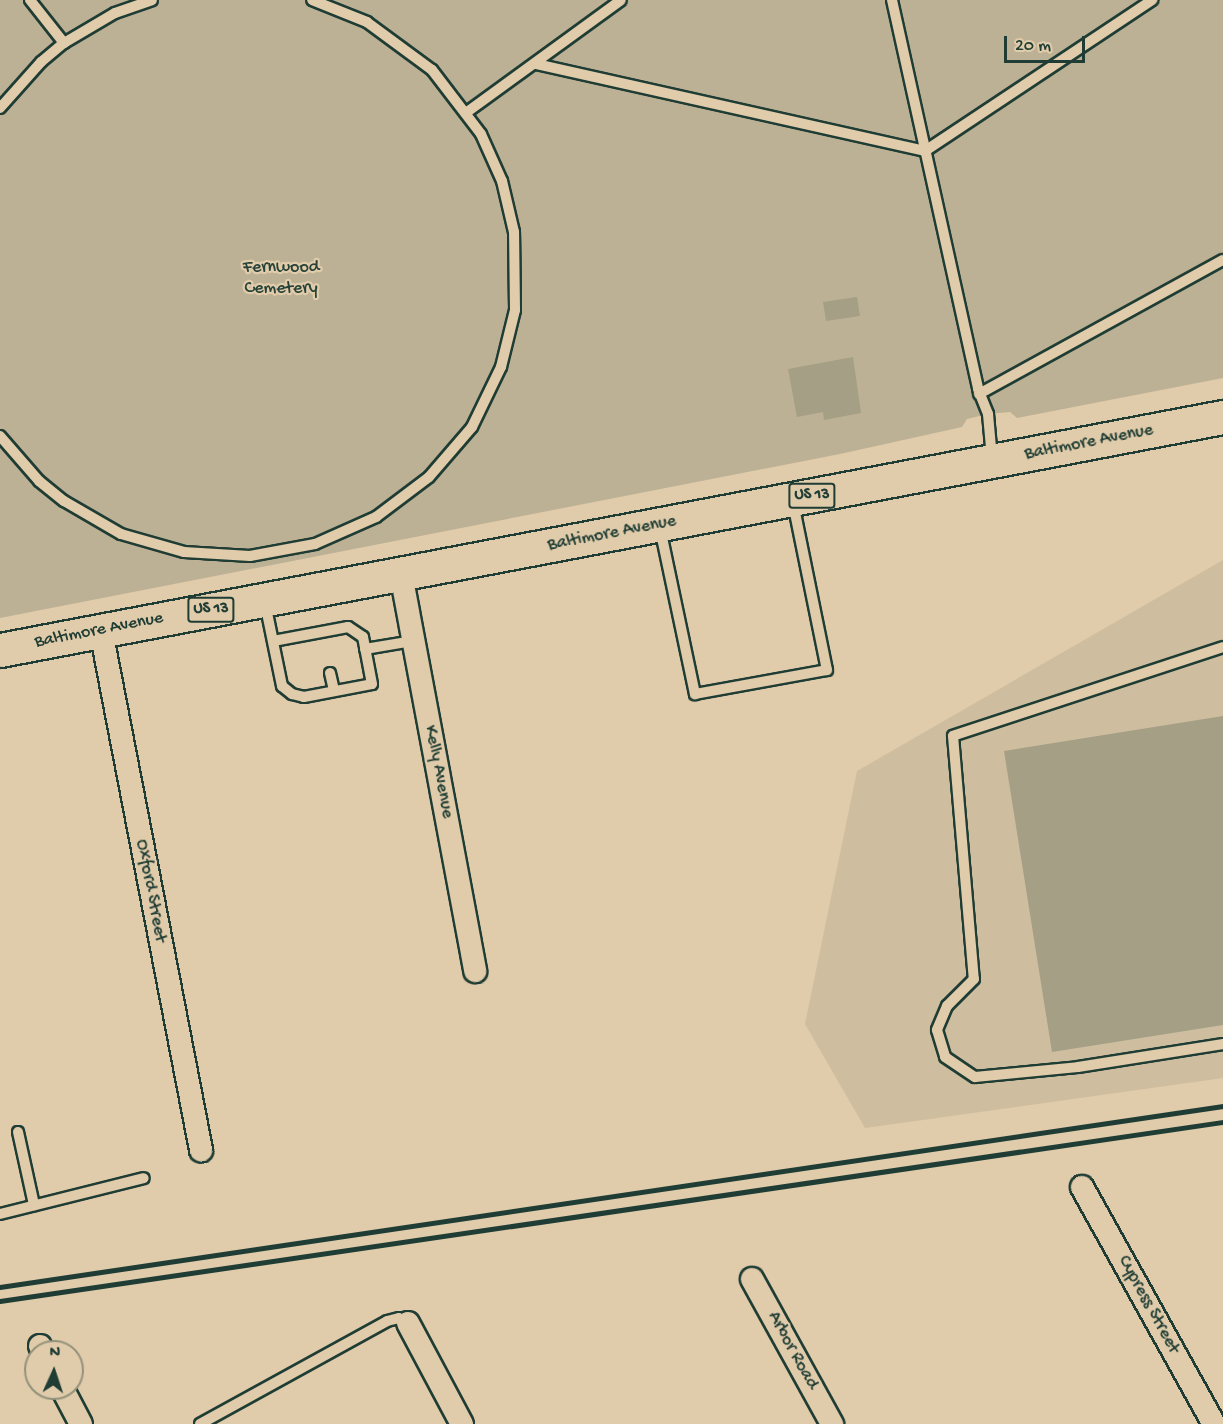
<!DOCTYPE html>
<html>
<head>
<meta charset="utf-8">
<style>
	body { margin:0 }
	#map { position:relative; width:1223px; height:1424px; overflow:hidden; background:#e0cbaa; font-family:"Gochi Hand",sans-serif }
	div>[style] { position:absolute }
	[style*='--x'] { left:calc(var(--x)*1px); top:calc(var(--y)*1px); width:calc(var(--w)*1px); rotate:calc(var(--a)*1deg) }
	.built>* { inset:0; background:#cebe9f }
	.green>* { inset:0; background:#bdb195 }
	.building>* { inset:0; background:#a49f85 }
	.roads { filter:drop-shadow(2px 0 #1f3d34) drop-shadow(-2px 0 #1f3d34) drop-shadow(0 2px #1f3d34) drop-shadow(0 -2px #1f3d34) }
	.service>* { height:10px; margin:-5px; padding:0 5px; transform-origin:5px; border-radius:5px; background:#e0cbaa }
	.minor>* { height:22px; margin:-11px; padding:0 11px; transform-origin:11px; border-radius:11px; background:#e0cbaa }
	.primary>* { height:33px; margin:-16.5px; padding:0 16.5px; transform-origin:16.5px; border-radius:16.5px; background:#e0cbaa }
	.rail>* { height:4.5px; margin:-2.25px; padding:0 2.25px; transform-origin:2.25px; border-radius:2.25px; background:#1f3d34 }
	span { translate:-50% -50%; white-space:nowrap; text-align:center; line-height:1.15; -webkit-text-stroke:4.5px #e0cbaa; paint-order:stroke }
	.shield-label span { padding:2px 4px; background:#e0cbaa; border:2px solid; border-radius:4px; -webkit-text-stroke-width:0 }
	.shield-label { font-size:16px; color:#1f3d34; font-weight:700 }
	.park-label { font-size:18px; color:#274339 }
	.street-label { font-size:18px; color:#1f3d34 }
	.north { position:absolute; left:24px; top:1340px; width:60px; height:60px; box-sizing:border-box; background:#e0cbaa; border:2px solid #93927b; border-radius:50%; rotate:3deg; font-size:16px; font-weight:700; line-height:24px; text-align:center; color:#1f3d34 }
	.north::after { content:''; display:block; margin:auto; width:21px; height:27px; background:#1f3d34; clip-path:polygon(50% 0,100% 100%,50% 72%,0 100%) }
	.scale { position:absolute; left:1004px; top:36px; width:81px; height:27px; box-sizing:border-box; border:3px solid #1f3d34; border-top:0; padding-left:8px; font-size:18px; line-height:21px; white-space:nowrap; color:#1f3d34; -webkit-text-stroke:4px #e0cbaa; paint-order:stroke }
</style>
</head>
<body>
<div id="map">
	<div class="built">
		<div style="clip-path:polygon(1223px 560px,1223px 1078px,865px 1128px,805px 1024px,857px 771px)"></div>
	</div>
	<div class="green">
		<div style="clip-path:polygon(0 0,1223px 0,1223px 378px,1017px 418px,1010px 412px,988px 414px,967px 419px,962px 427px,840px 454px,0 618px)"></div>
	</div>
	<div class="building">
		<div style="clip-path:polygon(857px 297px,860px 316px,826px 321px,823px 302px)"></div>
		<div style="clip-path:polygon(853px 357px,861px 413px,824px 420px,823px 412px,797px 417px,788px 369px)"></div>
		<div style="clip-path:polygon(1223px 716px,1223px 1025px,1052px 1052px,1004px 751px)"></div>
	</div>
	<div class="roads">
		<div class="service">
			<div style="--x:30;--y:0;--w:55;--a:51.7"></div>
			<div style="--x:892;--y:0;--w:398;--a:77.5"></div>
			<div style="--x:978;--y:389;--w:27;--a:68"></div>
			<div style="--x:988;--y:414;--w:45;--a:84.9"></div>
			<div style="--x:536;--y:64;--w:399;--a:12.6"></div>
			<div style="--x:925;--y:151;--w:273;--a:-33.6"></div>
			<div style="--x:0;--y:108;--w:62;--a:-48.3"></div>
			<div style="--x:41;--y:62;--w:30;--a:-40"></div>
			<div style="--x:64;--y:43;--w:59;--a:-30.5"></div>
			<div style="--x:115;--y:13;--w:39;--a:-19"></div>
			<div style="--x:467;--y:112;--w:190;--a:-36"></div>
			<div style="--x:979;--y:394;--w:278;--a:-28.8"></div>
			<div style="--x:0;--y:436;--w:60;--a:49.1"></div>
			<div style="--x:39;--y:481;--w:32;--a:39"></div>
			<div style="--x:64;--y:501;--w:66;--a:30.1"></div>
			<div style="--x:121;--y:534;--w:66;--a:15.9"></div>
			<div style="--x:184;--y:552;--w:66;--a:3.5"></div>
			<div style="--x:250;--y:556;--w:66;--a:-10.5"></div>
			<div style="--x:315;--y:544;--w:67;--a:-23.9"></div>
			<div style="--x:376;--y:517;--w:66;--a:-37"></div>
			<div style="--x:429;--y:477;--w:66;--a:-49.3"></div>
			<div style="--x:472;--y:427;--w:67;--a:-64.2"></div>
			<div style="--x:501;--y:367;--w:59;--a:-76.2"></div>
			<div style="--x:515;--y:310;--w:78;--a:-90.7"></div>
			<div style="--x:514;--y:232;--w:52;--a:-103.2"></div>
			<div style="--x:502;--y:181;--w:51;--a:-114.1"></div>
			<div style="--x:481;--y:134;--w:81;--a:-127.4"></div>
			<div style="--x:432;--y:70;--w:81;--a:-143.6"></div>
			<div style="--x:367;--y:22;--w:59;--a:-158.2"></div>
			<div style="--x:660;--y:528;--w:170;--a:78.1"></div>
			<div style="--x:695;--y:694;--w:134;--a:-10.3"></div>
			<div style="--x:827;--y:670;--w:170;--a:-101.5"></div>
			<div style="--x:265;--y:603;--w:85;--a:78.4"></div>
			<div style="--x:282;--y:686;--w:13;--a:39"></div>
			<div style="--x:292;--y:694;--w:12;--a:14"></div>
			<div style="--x:304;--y:697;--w:69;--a:-10.8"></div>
			<div style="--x:372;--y:684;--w:48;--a:-100.8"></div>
			<div style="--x:363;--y:637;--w:18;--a:-146"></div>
			<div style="--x:348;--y:627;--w:76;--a:169.4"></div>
			<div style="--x:1223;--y:647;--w:284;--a:161.8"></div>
			<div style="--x:953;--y:736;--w:244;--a:85.1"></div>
			<div style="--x:974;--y:979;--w:38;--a:135"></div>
			<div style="--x:947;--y:1006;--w:26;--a:113"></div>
			<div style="--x:937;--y:1030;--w:28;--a:73"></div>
			<div style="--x:945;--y:1057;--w:36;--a:34"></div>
			<div style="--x:975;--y:1077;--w:103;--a:-5.5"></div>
			<div style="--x:1078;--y:1067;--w:147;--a:-9"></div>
			<div style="--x:365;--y:649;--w:49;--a:-9.5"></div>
			<div style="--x:330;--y:673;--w:18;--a:77"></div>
			<div style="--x:18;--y:1132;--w:75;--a:77.6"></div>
			<div style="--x:0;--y:1214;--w:148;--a:-14"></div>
			<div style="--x:200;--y:1424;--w:213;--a:-28.8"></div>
			<div style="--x:387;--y:1321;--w:12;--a:-14"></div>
			<div style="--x:399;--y:1318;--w:10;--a:29"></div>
		</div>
		<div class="minor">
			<div style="--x:401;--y:574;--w:404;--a:79.4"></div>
			<div style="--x:101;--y:631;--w:529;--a:79.09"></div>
			<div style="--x:1082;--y:1187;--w:271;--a:60.9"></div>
			<div style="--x:752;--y:1279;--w:166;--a:61.1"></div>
			<div style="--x:408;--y:1323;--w:115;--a:61.9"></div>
			<div style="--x:40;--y:1346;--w:7;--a:63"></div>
			<div style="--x:62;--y:1388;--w:41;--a:62.2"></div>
		</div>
		<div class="primary">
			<div style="--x:0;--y:650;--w:1245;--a:-10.79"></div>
		</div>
	</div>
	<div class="rail">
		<div style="--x:0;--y:1287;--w:1236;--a:-8.42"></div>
		<div style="--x:0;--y:1301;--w:1236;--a:-8.33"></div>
	</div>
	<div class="shield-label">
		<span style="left:812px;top:496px">US 13</span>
		<span style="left:211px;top:610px">US 13</span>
	</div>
	<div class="park-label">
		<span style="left:281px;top:279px">Fernwood<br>Cemetery</span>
	</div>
	<div class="street-label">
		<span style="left:1089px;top:443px;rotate:-11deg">Baltimore Avenue</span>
		<span style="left:612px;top:534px;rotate:-11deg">Baltimore Avenue</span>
		<span style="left:99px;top:631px;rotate:-11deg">Baltimore Avenue</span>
		<span style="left:438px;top:772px;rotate:79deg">Kelly Avenue</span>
		<span style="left:150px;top:891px;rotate:79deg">Oxford Street</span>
		<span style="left:1148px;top:1305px;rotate:61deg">Cypress Street</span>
		<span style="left:792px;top:1351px;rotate:61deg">Arbor Road</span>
	</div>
	<div class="north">N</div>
	<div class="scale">20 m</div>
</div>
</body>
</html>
